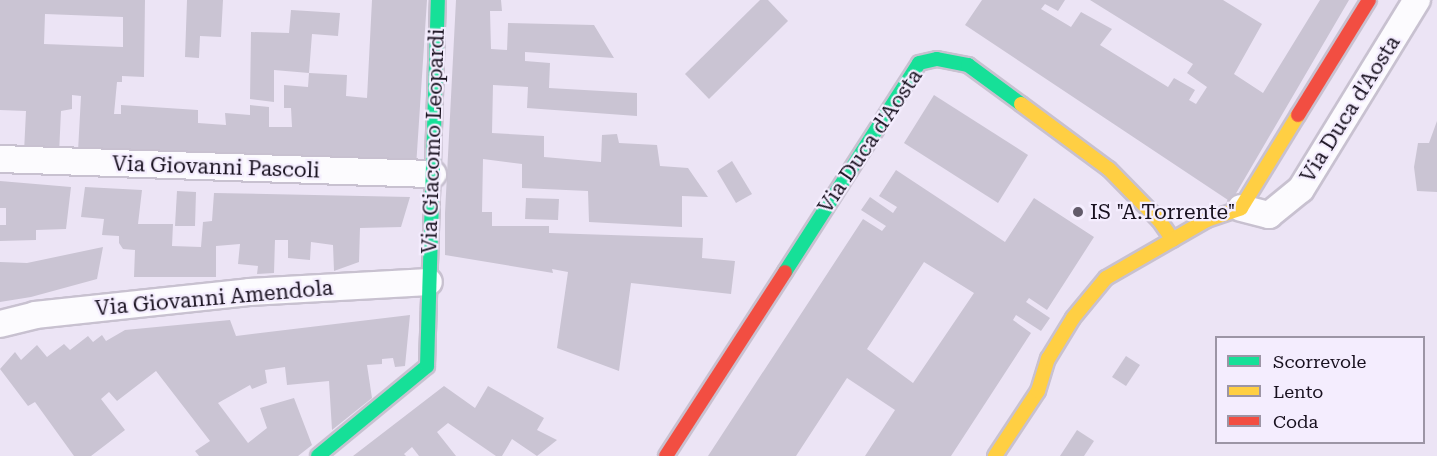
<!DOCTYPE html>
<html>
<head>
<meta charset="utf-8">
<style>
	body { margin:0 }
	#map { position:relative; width:1437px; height:456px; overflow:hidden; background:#ece4f5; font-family:"Roboto Serif",serif }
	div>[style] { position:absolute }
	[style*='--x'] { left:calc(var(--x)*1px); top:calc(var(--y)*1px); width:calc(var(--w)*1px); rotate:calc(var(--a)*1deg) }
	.building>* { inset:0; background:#cac4d3 }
	.roads { filter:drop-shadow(2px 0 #c8c1d0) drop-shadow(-2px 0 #c8c1d0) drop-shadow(0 2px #c8c1d0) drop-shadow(0 -2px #c8c1d0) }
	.street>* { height:26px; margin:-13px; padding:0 13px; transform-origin:13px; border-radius:13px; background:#fcfbfe }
	.fast>* { height:14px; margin:-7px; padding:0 7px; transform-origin:7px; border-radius:7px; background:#16e098 }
	.slow>* { height:14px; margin:-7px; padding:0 7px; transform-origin:7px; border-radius:7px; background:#ffcf43 }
	.jam>* { height:14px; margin:-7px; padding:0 7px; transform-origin:7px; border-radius:7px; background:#f24e42 }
	.dots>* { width:16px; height:16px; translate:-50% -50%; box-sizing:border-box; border:3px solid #f4edfe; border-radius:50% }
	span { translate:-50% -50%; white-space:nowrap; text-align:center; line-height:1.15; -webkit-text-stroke:4.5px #f4edfe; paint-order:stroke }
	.street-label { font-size:21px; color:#18111f }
	.poi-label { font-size:21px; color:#18111f }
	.left { translate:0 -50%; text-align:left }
	.legend { position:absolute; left:1215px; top:336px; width:210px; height:108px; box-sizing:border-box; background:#f4edfe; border:2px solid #9c95a5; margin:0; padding:8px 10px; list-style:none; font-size:18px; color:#18111f }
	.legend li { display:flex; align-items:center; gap:12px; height:30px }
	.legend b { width:30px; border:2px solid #9c95a5 }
</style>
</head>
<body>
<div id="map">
	<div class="building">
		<div style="clip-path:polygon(evenodd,0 0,145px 0,144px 77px,122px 76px,122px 82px,117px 82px,114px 114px,121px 114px,121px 105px,198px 110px,198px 123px,226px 125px,225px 113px,250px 115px,250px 105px,269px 107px,269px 127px,292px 127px,291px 108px,284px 108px,284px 85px,308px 87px,309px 73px,347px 75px,346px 96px,367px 98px,372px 0,427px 0,416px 167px,78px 151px,81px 96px,72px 95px,72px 109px,61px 111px,59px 154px,24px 152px,26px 111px,0 110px,0 0,45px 14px,123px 17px,123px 47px,44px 44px,45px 14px)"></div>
		<div style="clip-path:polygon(187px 0,223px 0,221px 37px,200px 36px,199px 58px,185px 57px)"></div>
		<div style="clip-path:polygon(456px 0,501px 0,502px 11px,490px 11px,491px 49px,507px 50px,508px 23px,594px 25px,614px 58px,525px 52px,525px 61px,550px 63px,549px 88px,637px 93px,637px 116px,527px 108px,528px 87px,493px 85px,492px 133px,544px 136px,544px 157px,601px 162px,602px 135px,617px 134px,619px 143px,657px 145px,660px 166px,688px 168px,708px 197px,682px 196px,682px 227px,589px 222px,588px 191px,522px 188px,522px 164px,483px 159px,482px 212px,492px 212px,492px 226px,549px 226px,549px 233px,703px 238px,702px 258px,735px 261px,731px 294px,631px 283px,619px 371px,557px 348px,568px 272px,552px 269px,553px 273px,445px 255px,445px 213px)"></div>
		<div style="clip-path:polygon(760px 0,768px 0,788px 21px,709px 99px,685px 74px)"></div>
		<div style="clip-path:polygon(982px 0,1065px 0,1058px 11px,1045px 4px,1041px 9px,1071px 27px,1081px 12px,1112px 29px,1100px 45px,1168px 87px,1174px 78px,1195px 90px,1189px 100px,1196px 104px,1207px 87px,1187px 73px,1193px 64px,1090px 0,1223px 0,1262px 24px,1234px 74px,1263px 93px,1320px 0,1349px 0,1231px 202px,965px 25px)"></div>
		<div style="clip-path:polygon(291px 10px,340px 13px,338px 36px,312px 34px,309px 73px,274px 70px,274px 102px,250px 99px,251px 32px,289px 33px)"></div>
		<div style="clip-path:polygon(934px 95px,1028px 155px,998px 203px,904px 143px)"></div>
		<div style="clip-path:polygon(1437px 121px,1437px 192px,1417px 191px,1414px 167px,1418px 143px,1429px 143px)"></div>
		<div style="clip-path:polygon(732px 161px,752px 194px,736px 203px,717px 171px)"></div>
		<div style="clip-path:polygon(evenodd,896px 170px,1005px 242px,1034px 198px,1094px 237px,1047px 310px,1029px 298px,1026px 302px,1050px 318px,1041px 331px,1016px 315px,1013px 320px,1031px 333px,951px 456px,865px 456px,895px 410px,847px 378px,796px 456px,708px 456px,863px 219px,882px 231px,886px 226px,861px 210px,870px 197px,893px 213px,897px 207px,879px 196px,896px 170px,924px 262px,974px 293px,913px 383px,867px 349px,924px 262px)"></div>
		<div style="clip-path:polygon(0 181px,71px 187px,66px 229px,36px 230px,36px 240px,0 241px,0 225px,6px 225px,6px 208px,0 208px)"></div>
		<div style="clip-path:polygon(85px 187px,142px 190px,138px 224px,173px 224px,172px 246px,201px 247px,203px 222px,212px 221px,214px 193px,410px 197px,401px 227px,360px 228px,359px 262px,334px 271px,333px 245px,311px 242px,310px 260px,288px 258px,288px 240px,275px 240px,274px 273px,257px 274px,258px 266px,238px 264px,240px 244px,216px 246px,216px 277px,134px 277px,135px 250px,123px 249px,119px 243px,119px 236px,102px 235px,104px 219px,81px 217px)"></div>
		<div style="clip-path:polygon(177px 191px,196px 192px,195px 226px,175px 226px)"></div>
		<div style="clip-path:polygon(526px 198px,559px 199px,558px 220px,525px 219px)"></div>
		<div style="clip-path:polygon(103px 247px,97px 279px,31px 297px,0 302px,0 262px,27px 263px)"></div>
		<div style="clip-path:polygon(410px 315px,405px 366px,395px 367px,393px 358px,382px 359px,382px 364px,367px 365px,372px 398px,332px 430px,329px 381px,287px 385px,285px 367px,265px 370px,267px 383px,252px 389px,250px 385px,218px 403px,248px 443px,267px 428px,260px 408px,294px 398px,312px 445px,298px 456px,199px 456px,195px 451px,210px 441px,156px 371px,117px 401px,109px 392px,101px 399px,125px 430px,91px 456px,74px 456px,35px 402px,28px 406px,0 369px,15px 352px,21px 360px,37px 345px,47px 357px,64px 344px,70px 350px,88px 336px,93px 342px,102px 335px,106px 341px,125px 330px,230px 320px,236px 336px)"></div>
		<div style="clip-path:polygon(1126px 356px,1140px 365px,1126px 386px,1112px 377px)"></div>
		<div style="clip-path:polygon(444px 386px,475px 408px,488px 386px,544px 418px,537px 430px,557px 440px,537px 456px,512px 439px,502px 456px,496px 456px,448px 423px,437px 432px,456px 456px,419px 456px,412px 447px,404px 454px,406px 456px,353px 456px)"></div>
		<div style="clip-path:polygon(1077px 430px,1094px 441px,1084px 456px,1060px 456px)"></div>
	</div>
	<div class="roads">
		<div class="street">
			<div style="--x:0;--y:159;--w:433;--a:2"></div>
			<div style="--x:1241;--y:208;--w:29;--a:14"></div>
			<div style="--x:1269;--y:215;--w:41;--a:-39.1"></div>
			<div style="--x:1301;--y:189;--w:222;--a:-58.5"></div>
			<div style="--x:0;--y:324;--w:36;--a:-14"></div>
			<div style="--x:35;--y:315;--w:215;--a:-6.1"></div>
			<div style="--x:249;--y:292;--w:180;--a:-3.2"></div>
		</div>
		<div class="fast">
			<div style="--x:785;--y:272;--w:248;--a:-57.3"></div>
			<div style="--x:919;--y:63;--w:18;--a:-13"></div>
			<div style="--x:937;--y:59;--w:32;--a:11"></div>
			<div style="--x:968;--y:65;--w:66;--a:36.3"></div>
			<div style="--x:318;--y:456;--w:141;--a:-39.5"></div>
			<div style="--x:427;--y:366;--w:366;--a:-88.3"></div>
		</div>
		<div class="slow">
			<div style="--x:1021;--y:104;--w:109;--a:36.5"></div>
			<div style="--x:1109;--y:169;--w:71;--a:45.6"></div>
			<div style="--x:1159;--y:220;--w:24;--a:55"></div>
			<div style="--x:995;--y:456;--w:78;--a:-56.5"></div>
			<div style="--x:1038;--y:391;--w:34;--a:-73"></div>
			<div style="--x:1048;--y:359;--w:48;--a:-58.6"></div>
			<div style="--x:1073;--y:318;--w:52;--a:-50.5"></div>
			<div style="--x:1106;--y:278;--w:116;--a:-29.9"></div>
			<div style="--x:1207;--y:220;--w:36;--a:-19"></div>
			<div style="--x:1241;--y:208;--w:109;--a:-58.5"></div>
		</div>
		<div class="jam">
			<div style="--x:1298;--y:115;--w:135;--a:-58.3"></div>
			<div style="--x:666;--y:456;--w:219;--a:-57.1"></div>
		</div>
	</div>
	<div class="dots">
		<div style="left:1078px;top:212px;background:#625b6a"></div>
	</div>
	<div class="street-label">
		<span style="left:1350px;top:109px;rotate:-58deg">Via Duca d'Aosta</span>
		<span style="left:433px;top:141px;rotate:-88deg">Via Giacomo Leopardi</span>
		<span style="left:870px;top:141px;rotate:-56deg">Via Duca d'Aosta</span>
		<span style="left:216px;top:167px;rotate:2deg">Via Giovanni Pascoli</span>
		<span style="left:214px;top:298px;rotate:-5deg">Via Giovanni Amendola</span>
	</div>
	<div class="poi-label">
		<span class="left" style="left:1090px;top:212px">IS "A.Torrente"</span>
	</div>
	<ul class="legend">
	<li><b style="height:8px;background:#16e098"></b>Scorrevole</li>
	<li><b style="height:8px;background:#ffcf43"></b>Lento</li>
	<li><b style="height:8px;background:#f24e42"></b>Coda</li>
	</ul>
</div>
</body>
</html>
